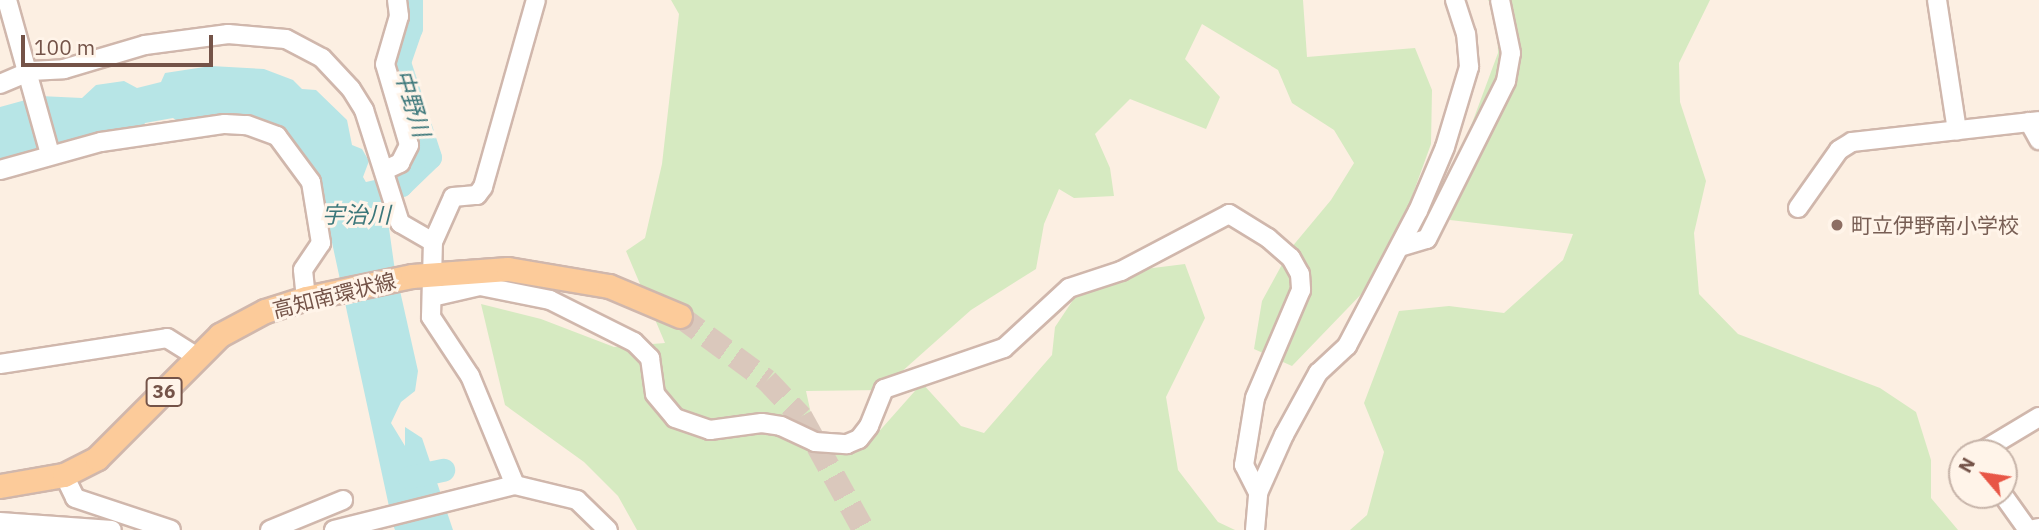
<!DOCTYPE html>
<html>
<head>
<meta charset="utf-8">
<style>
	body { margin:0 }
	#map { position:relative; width:2039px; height:530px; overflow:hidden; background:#fcefe2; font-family:"IBM Plex Sans","Noto Sans JP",sans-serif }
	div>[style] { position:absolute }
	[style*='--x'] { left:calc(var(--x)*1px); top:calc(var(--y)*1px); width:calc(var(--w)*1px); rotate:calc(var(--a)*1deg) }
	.green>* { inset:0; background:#d6eac1 }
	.water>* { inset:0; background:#b7e5e6 }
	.river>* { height:23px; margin:-11.5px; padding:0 11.5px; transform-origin:11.5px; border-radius:11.5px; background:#b7e5e6 }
	.major-tunnel>* { height:23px; margin-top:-11.5px; transform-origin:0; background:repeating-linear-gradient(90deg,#dac8bc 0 23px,transparent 0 34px) }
	.roads { filter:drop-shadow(2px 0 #d0b7ac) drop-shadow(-2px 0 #d0b7ac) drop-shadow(0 2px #d0b7ac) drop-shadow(0 -2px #d0b7ac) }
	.minor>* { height:18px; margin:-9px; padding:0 9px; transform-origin:9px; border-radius:9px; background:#fff }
	.major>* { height:23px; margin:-11.5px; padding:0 11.5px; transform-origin:11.5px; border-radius:11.5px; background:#fccb9a }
	.dots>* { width:19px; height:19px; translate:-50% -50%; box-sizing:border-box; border:4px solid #fff4e9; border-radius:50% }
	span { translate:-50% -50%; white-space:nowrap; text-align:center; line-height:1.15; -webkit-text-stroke:6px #fff4e9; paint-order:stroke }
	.shield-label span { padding:2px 5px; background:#fff4e9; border:2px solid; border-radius:5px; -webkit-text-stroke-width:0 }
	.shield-label { font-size:19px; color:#745348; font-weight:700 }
	.education-label { font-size:21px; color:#785e54 }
	.left { translate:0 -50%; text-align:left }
	.street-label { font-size:21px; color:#745348 }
	.water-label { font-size:23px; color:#3c777a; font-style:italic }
	.north { position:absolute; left:1948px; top:439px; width:70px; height:70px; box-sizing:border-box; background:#fff4e9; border:2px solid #c7b4a9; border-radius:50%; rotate:299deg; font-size:19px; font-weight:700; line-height:28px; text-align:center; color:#745348 }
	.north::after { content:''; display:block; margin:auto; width:24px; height:32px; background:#e85646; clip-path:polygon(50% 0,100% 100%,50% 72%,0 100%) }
	.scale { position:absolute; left:21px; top:35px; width:192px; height:32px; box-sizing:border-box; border:4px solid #745348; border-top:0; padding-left:9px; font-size:21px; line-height:24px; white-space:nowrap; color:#745348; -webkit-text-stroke:5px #fff4e9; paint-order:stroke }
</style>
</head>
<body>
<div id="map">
	<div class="green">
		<div style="clip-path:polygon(671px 0,1303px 0,1307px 57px,1415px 48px,1432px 90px,1431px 144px,1402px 224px,1372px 283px,1292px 366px,1254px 349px,1262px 301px,1291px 248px,1331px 200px,1354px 163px,1334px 130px,1292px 103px,1278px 70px,1202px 24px,1185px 59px,1220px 97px,1206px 129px,1130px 99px,1095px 134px,1110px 168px,1114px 196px,1074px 198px,1059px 189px,1044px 224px,1036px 269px,971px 310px,881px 390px,806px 391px,815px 432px,867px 445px,922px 383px,961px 426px,984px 433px,1052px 355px,1055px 327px,1089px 276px,1185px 264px,1205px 318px,1166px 397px,1178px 470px,1218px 522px,1235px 530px,637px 530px,618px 496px,584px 462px,505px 405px,481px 304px,541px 319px,614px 347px,665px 343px,626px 251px,645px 238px,662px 164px,679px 14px)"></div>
		<div style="clip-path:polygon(1488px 0,1710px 0,1679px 63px,1680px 102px,1706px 181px,1694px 233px,1699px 294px,1738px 334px,1880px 388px,1916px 412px,1931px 460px,1931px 498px,1958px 530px,1350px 530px,1367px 515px,1384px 452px,1364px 403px,1399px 311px,1449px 306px,1504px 313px,1563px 260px,1573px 234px,1450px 220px,1458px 161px,1498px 53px,1497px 15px)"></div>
	</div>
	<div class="water">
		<div style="clip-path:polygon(211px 66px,264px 69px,293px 80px,302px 89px,316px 90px,347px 120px,352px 145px,362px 149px,369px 161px,363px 177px,367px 184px,383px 185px,394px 264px,418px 371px,415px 391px,401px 402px,391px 423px,405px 446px,405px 427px,422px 438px,453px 530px,395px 530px,393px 525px,320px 187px,311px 164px,271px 122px,229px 114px,183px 125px,173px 118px,145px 123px,139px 135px,124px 129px,121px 134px,0 163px,0 107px,40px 96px,82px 98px,96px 85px,124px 81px,137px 88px,161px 82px,165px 73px)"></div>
	</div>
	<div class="river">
		<div style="--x:367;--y:193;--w:35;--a:-13"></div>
		<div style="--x:401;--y:185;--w:40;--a:-44"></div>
		<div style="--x:430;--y:157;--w:100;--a:-108.1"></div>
		<div style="--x:399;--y:62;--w:36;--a:-71"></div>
		<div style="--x:411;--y:28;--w:28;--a:-90"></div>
		<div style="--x:409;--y:477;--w:35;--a:-12"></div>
	</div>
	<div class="major-tunnel">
		<div style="--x:680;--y:316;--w:108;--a:36.3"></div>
		<div style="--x:767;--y:380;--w:50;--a:46.6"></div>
		<div style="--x:801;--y:416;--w:130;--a:61.1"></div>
	</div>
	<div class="roads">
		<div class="minor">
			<div style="--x:7;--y:0;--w:160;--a:74.4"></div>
			<div style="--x:1937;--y:0;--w:132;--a:81.3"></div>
			<div style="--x:0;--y:84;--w:33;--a:-23"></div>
			<div style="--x:30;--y:71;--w:34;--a:-3"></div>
			<div style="--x:64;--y:69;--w:84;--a:-16.5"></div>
			<div style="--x:145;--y:45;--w:84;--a:-7.5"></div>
			<div style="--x:228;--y:34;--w:58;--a:4.9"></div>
			<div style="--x:286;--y:39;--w:41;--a:27.8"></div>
			<div style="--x:322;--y:58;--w:42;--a:46.9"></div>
			<div style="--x:351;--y:89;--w:25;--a:58"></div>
			<div style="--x:364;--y:110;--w:119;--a:72.3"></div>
			<div style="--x:400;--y:223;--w:38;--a:30"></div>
			<div style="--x:2029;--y:122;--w:21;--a:61"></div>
			<div style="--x:0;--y:170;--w:105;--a:-15.5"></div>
			<div style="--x:101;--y:142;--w:125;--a:-8.3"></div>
			<div style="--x:225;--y:124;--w:22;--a:3"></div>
			<div style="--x:247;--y:125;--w:32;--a:20"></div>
			<div style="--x:277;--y:136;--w:57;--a:53.5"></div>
			<div style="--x:311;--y:182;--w:62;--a:80.7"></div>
			<div style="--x:321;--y:243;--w:32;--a:124"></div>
			<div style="--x:303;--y:270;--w:28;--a:84"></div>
			<div style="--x:385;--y:170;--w:17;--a:-25"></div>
			<div style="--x:400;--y:163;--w:20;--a:-63"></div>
			<div style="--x:409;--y:145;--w:84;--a:-106.5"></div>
			<div style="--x:385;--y:64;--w:50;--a:-73.7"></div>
			<div style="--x:399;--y:16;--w:16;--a:-97"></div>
			<div style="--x:1798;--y:208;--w:71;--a:-54.7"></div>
			<div style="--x:1839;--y:150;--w:15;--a:-32"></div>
			<div style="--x:1852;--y:142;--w:188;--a:-6.4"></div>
			<div style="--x:1400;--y:247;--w:28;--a:-17"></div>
			<div style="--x:1427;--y:239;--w:177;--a:-63.4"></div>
			<div style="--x:1506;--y:81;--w:28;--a:-80"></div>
			<div style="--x:1511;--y:53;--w:54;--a:-101.7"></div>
			<div style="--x:432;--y:297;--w:49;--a:-12.9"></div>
			<div style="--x:480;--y:286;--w:71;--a:11.3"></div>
			<div style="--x:550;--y:300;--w:94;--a:26.6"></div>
			<div style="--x:634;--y:342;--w:23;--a:45"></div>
			<div style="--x:650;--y:358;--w:36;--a:82"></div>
			<div style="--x:655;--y:394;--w:31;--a:50"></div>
			<div style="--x:675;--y:418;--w:37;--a:19"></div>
			<div style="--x:710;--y:430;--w:52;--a:-7.7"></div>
			<div style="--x:762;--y:423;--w:19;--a:9"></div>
			<div style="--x:781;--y:426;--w:38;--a:25"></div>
			<div style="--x:815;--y:442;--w:32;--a:4"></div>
			<div style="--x:847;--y:444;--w:13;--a:-23"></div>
			<div style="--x:859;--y:439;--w:16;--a:-52"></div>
			<div style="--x:869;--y:426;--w:40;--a:-68"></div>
			<div style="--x:884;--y:389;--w:127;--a:-18.9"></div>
			<div style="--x:1004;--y:348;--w:88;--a:-42.7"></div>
			<div style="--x:1069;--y:288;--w:55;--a:-18.1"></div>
			<div style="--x:1121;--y:271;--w:122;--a:-27.8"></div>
			<div style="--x:1229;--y:214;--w:46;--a:31.6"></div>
			<div style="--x:1268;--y:238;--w:30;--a:41"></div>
			<div style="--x:1291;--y:258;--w:18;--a:61"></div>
			<div style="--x:1300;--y:274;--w:16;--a:86"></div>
			<div style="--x:1301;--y:290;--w:117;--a:113.1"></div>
			<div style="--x:1255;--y:398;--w:68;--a:99.3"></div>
			<div style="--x:1244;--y:465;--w:31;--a:63"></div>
			<div style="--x:0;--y:364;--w:169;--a:-8.8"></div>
			<div style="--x:167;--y:338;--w:36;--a:32"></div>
			<div style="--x:1979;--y:453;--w:70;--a:-31"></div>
			<div style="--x:64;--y:475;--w:25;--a:64"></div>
			<div style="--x:75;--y:498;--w:101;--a:18.4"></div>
			<div style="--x:515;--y:485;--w:118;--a:-112.4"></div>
			<div style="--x:470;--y:376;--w:71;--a:-123.5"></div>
			<div style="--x:431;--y:317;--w:75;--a:-88.5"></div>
			<div style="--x:433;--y:242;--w:49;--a:-66"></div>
			<div style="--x:453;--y:197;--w:24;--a:-5"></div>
			<div style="--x:477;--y:195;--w:10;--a:-53"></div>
			<div style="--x:483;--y:187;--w:194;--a:-74.2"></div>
			<div style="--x:2003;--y:495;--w:43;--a:54.5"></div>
			<div style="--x:2028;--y:530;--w:11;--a:-10"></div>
			<div style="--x:0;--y:522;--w:112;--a:4.1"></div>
			<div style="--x:270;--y:530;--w:79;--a:-22.3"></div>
			<div style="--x:334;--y:530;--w:187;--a:-14"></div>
			<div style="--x:515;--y:485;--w:64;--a:13.6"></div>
			<div style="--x:577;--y:500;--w:43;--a:44.1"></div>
			<div style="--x:1255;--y:530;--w:37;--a:-85"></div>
			<div style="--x:1258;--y:493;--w:64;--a:-65.9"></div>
			<div style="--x:1284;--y:435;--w:71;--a:-61.3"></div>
			<div style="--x:1318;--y:373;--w:40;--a:-43"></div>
			<div style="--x:1347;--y:346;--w:153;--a:-62.3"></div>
			<div style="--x:1418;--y:211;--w:69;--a:-67.1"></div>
			<div style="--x:1445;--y:147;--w:84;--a:-73.3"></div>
			<div style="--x:1469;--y:67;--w:33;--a:-95"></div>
			<div style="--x:1466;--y:34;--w:36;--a:-108"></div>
		</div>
		<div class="major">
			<div style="--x:0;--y:486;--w:65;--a:-9.8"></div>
			<div style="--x:64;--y:475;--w:37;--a:-27"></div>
			<div style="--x:97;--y:458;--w:174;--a:-45"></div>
			<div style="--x:220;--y:335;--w:51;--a:-28.1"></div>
			<div style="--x:265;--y:311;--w:43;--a:-17.6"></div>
			<div style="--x:306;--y:298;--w:108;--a:-11.7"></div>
			<div style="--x:412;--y:276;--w:96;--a:-4.2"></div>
			<div style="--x:508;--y:269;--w:102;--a:9.6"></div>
			<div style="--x:609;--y:286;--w:77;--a:22.9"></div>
		</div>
	</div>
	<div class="dots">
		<div style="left:1837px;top:225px;background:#8d6e63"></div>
	</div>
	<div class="shield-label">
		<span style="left:164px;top:392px">36</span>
	</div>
	<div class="education-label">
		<span class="left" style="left:1851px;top:225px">町立伊野南小学校</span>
	</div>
	<div class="street-label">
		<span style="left:334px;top:295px;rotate:-14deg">高知南環状線</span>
	</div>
	<div class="water-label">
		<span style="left:413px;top:103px;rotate:73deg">中野川</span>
		<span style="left:356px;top:214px">宇治川</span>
	</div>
	<div class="north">N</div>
	<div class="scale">100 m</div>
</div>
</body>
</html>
